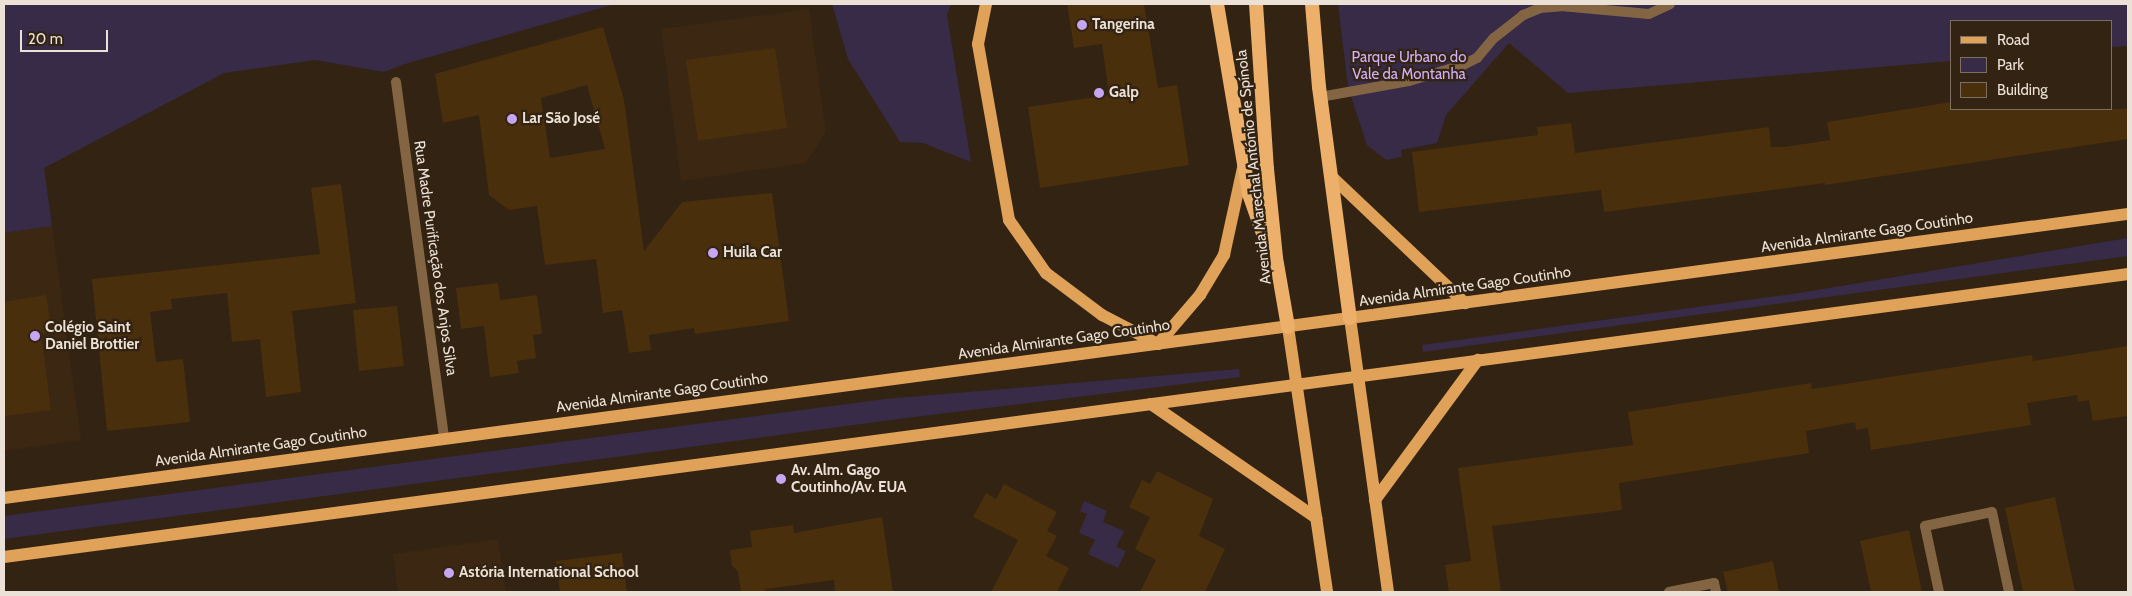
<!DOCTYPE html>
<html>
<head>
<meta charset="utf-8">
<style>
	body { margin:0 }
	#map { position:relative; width:2132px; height:596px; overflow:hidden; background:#322312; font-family:Cabin,sans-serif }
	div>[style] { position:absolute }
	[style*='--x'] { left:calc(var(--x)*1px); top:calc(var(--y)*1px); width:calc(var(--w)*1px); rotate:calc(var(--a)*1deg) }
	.built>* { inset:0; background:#3c2812 }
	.green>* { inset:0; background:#382b47 }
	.building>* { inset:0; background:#4a2f0d }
	.pedestrian>* { height:10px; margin:-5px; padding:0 5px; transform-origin:5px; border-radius:5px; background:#836543 }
	.minor>* { height:10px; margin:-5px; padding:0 5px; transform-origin:5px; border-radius:5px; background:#836543 }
	.primary>* { height:12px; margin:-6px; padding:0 6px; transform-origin:6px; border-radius:6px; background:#e0a159 }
	.trunk>* { height:14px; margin:-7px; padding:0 7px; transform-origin:7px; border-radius:7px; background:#edb06a }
	.dots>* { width:14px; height:14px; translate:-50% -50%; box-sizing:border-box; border:2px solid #322312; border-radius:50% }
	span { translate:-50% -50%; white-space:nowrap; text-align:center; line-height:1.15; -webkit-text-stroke:4.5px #322312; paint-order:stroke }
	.poi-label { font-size:15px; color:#ebe1d6; font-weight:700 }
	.left { translate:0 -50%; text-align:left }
	.park-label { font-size:15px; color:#d1b1fa }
	.street-label { font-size:15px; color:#ebe1d6 }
	.frame { position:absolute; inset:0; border:5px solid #ebe1d6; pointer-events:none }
	.legend { position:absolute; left:1950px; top:20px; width:162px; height:90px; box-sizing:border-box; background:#322312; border:1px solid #7c6f60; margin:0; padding:6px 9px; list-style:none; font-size:15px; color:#ebe1d6 }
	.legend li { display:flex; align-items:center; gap:10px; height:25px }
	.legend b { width:25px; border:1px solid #7c6f60 }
	.scale { position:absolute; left:20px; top:30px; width:88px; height:22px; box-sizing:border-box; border:2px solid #ebe1d6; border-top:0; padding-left:6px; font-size:15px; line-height:18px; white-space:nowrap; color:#ebe1d6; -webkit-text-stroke:4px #322312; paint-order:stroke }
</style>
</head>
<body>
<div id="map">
	<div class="built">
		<div style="clip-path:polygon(809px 9px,826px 132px,806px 163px,681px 181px,661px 29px)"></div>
		<div style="clip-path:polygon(52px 226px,81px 440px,4px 451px,4px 233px)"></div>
		<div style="clip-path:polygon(498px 539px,506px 592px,398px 592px,393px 554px)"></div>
	</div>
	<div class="green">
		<div style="clip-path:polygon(4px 4px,615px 4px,405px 64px,384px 72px,315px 60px,224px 73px,44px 168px,52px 226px,4px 233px)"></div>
		<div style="clip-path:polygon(832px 4px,951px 4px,947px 15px,971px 162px,923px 143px,900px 142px,848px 59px)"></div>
		<div style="clip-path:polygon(1338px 4px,2128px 4px,2128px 46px,2111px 47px,2111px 21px,1951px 21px,1951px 61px,1568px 93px,1509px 43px,1446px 115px,1437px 143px,1401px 150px,1402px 157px,1386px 160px,1367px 145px,1348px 87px)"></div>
		<div style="clip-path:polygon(2128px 238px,2128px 256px,1423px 352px,1422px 345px,1799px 293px)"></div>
		<div style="clip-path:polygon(1239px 369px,1240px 377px,906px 418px,4px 539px,4px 516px,885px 399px)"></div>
		<div style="clip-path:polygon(1084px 501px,1107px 511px,1103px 522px,1124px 531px,1116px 547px,1126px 551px,1118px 568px,1088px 554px,1095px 540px,1079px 533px,1087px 514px,1080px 511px)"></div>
	</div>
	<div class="building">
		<div style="clip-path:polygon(1067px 4px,1144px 4px,1158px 88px,1177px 85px,1189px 165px,1040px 188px,1028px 107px,1109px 95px,1102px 44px,1074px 48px)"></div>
		<div style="clip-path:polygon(evenodd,603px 27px,624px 100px,644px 251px,682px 202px,772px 193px,789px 321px,695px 334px,694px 328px,649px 335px,651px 350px,629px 353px,622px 310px,603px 313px,596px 259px,545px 265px,537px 206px,509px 210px,489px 195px,479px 115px,443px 123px,435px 74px,603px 27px,587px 85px,605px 149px,550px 158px,541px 98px,587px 85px)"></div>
		<div style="clip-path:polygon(775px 48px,787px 128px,698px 141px,686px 60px)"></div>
		<div style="clip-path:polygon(1951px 102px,1951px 109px,2128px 109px,2128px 139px,1825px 185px,1825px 183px,1604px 212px,1601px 190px,1419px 212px,1412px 152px,1538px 135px,1537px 127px,1571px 123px,1575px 153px,1769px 127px,1771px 147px,1784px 147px,1830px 140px,1827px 122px)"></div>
		<div style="clip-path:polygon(341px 184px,356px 303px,292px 311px,301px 392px,266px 397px,260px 339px,232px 342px,227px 293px,171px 299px,172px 309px,150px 312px,156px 362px,183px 359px,190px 422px,107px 431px,92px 279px,320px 254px,311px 188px)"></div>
		<div style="clip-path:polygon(498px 283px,500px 300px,537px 295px,542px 334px,533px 335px,536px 358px,517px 361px,519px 373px,490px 377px,484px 326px,461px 329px,456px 288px)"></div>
		<div style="clip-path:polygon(46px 295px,52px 332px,41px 334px,51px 410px,4px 416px,4px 302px)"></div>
		<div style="clip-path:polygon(397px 306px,404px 366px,359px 371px,353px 310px)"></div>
		<div style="clip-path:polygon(2128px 346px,2128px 416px,2093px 421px,2089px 400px,2078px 402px,2077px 395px,2027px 403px,2031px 425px,1871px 450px,1868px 428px,1856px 430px,1855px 422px,1806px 431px,1809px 453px,1619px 483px,1622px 510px,1492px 526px,1501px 592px,1449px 592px,1445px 565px,1471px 561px,1458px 468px,1633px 445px,1628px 412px,1811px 383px,1812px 389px,2032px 355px,2033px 361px)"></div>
		<div style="clip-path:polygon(1157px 471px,1213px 499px,1199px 536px,1225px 549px,1205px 592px,1140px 592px,1156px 560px,1135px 549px,1150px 517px,1129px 507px,1142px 480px,1150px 484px)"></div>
		<div style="clip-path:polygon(1004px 484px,1057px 512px,1047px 531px,1057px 536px,1046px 556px,1069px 568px,1057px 592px,991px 592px,1018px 540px,973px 517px,986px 493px,996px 499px)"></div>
		<div style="clip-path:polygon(2055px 497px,2075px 592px,2023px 592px,2005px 508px)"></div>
		<div style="clip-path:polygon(882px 517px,893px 592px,835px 592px,834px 580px,765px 589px,765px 592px,741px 592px,738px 571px,732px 566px,730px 550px,752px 547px,750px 531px,793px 525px,794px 533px)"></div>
		<div style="clip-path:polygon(1909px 530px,1922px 592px,1871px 592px,1860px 541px)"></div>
		<div style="clip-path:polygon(622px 553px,627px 592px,560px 592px,556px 561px)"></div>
		<div style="clip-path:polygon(1773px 561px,1779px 592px,1728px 592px,1723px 572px)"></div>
	</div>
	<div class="pedestrian">
		<div style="--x:1669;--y:592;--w:46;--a:-11.3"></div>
		<div style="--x:1714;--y:583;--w:9;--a:77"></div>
		<div style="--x:1939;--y:592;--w:67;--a:-102"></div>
		<div style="--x:1925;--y:526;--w:68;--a:-11.8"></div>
		<div style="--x:1992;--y:512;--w:82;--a:78"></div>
	</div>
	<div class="minor">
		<div style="--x:396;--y:82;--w:360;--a:82.3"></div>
		<div style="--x:1320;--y:97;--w:90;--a:-10.2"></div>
		<div style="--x:1409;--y:81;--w:56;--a:-16.5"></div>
		<div style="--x:1463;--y:65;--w:16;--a:-27"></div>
		<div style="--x:1477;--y:58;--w:26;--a:-50"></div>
		<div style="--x:1494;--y:38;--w:37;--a:-38"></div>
		<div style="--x:1523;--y:15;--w:18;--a:-22"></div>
		<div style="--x:1540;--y:8;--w:21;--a:-5"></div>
		<div style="--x:1561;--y:6;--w:88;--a:5.2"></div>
		<div style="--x:1649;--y:14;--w:23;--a:-25"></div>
	</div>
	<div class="primary">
		<div style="--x:986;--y:4;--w:41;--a:101.3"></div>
		<div style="--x:978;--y:44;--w:179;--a:80"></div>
		<div style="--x:1009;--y:220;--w:65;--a:55.1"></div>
		<div style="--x:1046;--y:273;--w:70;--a:36.9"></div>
		<div style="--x:1102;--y:315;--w:63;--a:27.4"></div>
		<div style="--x:1331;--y:176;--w:185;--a:43.5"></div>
		<div style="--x:1350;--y:318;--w:277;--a:82.1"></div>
		<div style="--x:1288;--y:327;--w:268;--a:81.6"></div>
		<div style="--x:1158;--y:344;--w:65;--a:-49.4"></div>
		<div style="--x:1200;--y:295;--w:47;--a:-59"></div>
		<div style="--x:1224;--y:255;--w:89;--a:-77.7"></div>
		<div style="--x:1151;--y:404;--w:201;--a:34.6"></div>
		<div style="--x:4;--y:498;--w:2143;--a:-7.62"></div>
		<div style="--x:1375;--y:500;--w:174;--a:-53.7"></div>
		<div style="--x:4;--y:557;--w:2143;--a:-7.59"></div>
	</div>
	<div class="trunk">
		<div style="--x:1217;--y:4;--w:193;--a:80.4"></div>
		<div style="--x:1249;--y:194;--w:51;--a:70.5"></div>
		<div style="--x:1266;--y:242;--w:15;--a:58"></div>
		<div style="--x:1256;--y:4;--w:165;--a:86.2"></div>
		<div style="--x:1267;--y:169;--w:89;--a:84.2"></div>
		<div style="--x:1276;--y:258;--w:70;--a:80.1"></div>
		<div style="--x:1312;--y:4;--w:83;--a:85.2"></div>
		<div style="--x:1319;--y:87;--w:233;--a:82.4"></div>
	</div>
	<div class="dots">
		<div style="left:1082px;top:25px;background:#c6a6f0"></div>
		<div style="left:1099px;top:93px;background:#c6a6f0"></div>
		<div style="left:512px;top:119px;background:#c6a6f0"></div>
		<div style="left:713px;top:253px;background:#c6a6f0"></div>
		<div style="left:35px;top:336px;background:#c6a6f0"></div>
		<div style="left:781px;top:479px;background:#c6a6f0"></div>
		<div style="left:449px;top:573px;background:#c6a6f0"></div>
	</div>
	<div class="poi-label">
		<span class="left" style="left:1092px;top:25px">Tangerina</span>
		<span class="left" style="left:1109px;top:93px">Galp</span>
		<span class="left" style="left:522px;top:119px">Lar São José</span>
		<span class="left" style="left:723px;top:253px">Huila Car</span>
		<span class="left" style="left:45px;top:336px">Colégio Saint<br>Daniel Brottier</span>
		<span class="left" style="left:791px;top:479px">Av. Alm. Gago<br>Coutinho/Av. EUA</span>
		<span class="left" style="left:459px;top:573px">Astória International School</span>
	</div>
	<div class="park-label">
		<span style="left:1409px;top:66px">Parque Urbano do<br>Vale da Montanha</span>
	</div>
	<div class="street-label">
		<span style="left:1254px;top:167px;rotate:-96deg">Avenida Marechal António de Spínola</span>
		<span style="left:1867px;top:233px;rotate:-8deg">Avenida Almirante Gago Coutinho</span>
		<span style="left:435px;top:258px;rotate:82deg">Rua Madre Purificação dos Anjos Silva</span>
		<span style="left:1465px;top:287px;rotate:-8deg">Avenida Almirante Gago Coutinho</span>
		<span style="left:1064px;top:340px;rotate:-8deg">Avenida Almirante Gago Coutinho</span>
		<span style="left:662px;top:393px;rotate:-8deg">Avenida Almirante Gago Coutinho</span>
		<span style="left:261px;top:447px;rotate:-8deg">Avenida Almirante Gago Coutinho</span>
	</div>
	<div class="frame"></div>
	<ul class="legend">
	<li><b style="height:6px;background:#e0a159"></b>Road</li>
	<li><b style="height:14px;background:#382b47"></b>Park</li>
	<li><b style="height:14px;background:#4a2f0d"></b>Building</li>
	</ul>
	<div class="scale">20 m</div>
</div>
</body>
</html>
